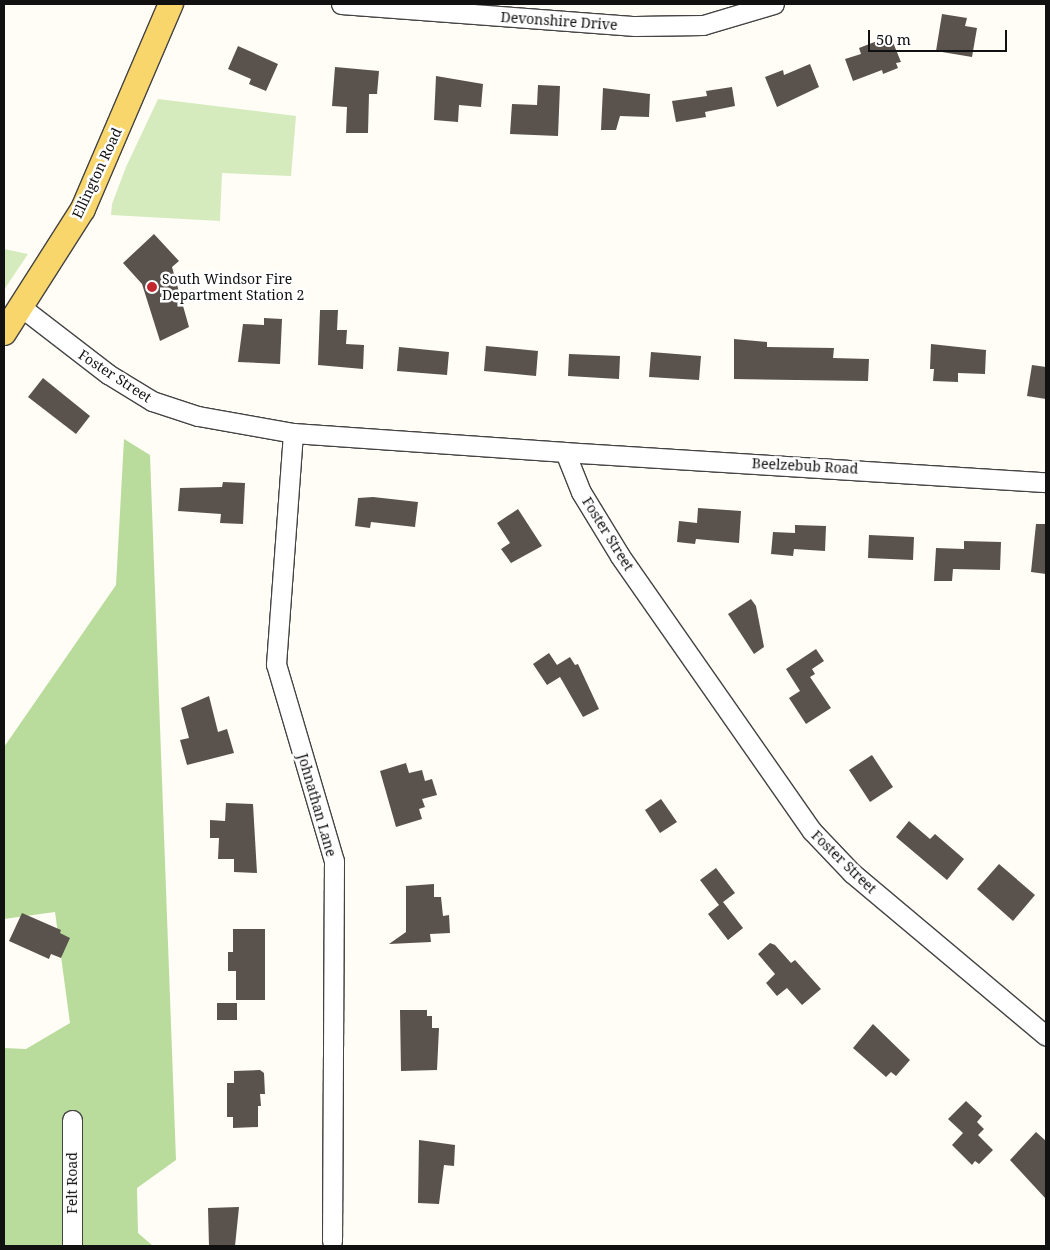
<!DOCTYPE html>
<html>
<head>
<meta charset="utf-8">
<style>
	body { margin:0 }
	#map { position:relative; width:1050px; height:1250px; overflow:hidden; background:#fffdf5; font-family:"Noto Serif",serif }
	div>[style] { position:absolute }
	[style*='--x'] { left:calc(var(--x)*1px); top:calc(var(--y)*1px); width:calc(var(--w)*1px); rotate:calc(var(--a)*1deg) }
	.green>* { inset:0; background:#d5ebbd }
	.forest>* { inset:0; background:#b9dc9c }
	.building>* { inset:0; background:#5a524d }
	.roads { filter:drop-shadow(1px 0 #444) drop-shadow(-1px 0 #444) drop-shadow(0 1px #444) drop-shadow(0 -1px #444) }
	.minor>* { height:19px; margin:-9.5px; padding:0 9.5px; transform-origin:9.5px; border-radius:9.5px; background:#fff }
	.major>* { height:24px; margin:-12px; padding:0 12px; transform-origin:12px; border-radius:12px; background:#f9d66b }
	.dots>* { width:14px; height:14px; translate:-50% -50%; box-sizing:border-box; border:2px solid #fff; border-radius:50% }
	span { translate:-50% -50%; white-space:nowrap; text-align:center; line-height:1.15; -webkit-text-stroke:5px #fff; paint-order:stroke }
	.street-label { font-size:14px; color:#111 }
	.poi-label { font-size:14px; color:#111 }
	.left { translate:0 -50%; text-align:left }
	.frame { position:absolute; inset:0; border:5px solid #111; pointer-events:none }
	.scale { position:absolute; left:868px; top:30px; width:139px; height:22px; box-sizing:border-box; border:2px solid #111; border-top:0; padding-left:6px; font-size:15px; line-height:18px; white-space:nowrap; color:#111; -webkit-text-stroke:4px #fff; paint-order:stroke }
</style>
</head>
<body>
<div id="map">
	<div class="green">
		<div style="clip-path:polygon(158px 99px,296px 116px,291px 176px,222px 173px,220px 221px,111px 215px,112px 204px,126px 167px)"></div>
		<div style="clip-path:polygon(4px 249px,28px 254px,4px 290px)"></div>
	</div>
	<div class="forest">
		<div style="clip-path:polygon(124px 439px,150px 455px,176px 1160px,137px 1188px,138px 1233px,153px 1246px,4px 1246px,4px 1048px,26px 1049px,70px 1023px,55px 912px,4px 919px,4px 747px,116px 585px)"></div>
	</div>
	<div class="building">
		<div style="clip-path:polygon(942px 14px,967px 18px,965px 26px,977px 28px,972px 57px,936px 51px)"></div>
		<div style="clip-path:polygon(885px 38px,886px 42px,892px 40px,901px 62px,896px 63px,898px 68px,883px 74px,882px 70px,853px 81px,845px 59px,861px 54px,859px 48px)"></div>
		<div style="clip-path:polygon(238px 46px,278px 64px,266px 91px,249px 84px,251px 79px,228px 69px)"></div>
		<div style="clip-path:polygon(810px 64px,819px 87px,777px 107px,765px 77px,783px 70px,784px 75px)"></div>
		<div style="clip-path:polygon(335px 67px,379px 71px,377px 94px,369px 94px,368px 133px,346px 133px,347px 107px,332px 106px)"></div>
		<div style="clip-path:polygon(436px 76px,483px 84px,481px 107px,459px 105px,458px 122px,434px 120px)"></div>
		<div style="clip-path:polygon(538px 85px,560px 86px,558px 136px,510px 134px,512px 104px,537px 105px)"></div>
		<div style="clip-path:polygon(732px 87px,735px 106px,705px 112px,706px 117px,676px 122px,672px 101px,707px 96px,706px 91px)"></div>
		<div style="clip-path:polygon(603px 88px,650px 94px,649px 117px,620px 116px,616px 130px,601px 130px)"></div>
		<div style="clip-path:polygon(154px 234px,179px 261px,172px 267px,189px 327px,160px 341px,142px 284px,123px 263px)"></div>
		<div style="clip-path:polygon(320px 310px,338px 310px,337px 330px,347px 330px,346px 344px,364px 345px,363px 369px,318px 365px)"></div>
		<div style="clip-path:polygon(264px 318px,282px 319px,280px 364px,238px 362px,243px 324px,264px 325px)"></div>
		<div style="clip-path:polygon(734px 339px,767px 342px,767px 347px,834px 348px,833px 358px,869px 359px,868px 381px,734px 379px)"></div>
		<div style="clip-path:polygon(931px 344px,986px 350px,985px 374px,958px 373px,958px 382px,933px 381px,934px 369px,930px 369px)"></div>
		<div style="clip-path:polygon(486px 346px,538px 351px,536px 376px,484px 371px)"></div>
		<div style="clip-path:polygon(399px 347px,449px 352px,447px 375px,397px 371px)"></div>
		<div style="clip-path:polygon(651px 352px,701px 356px,699px 380px,649px 377px)"></div>
		<div style="clip-path:polygon(569px 354px,620px 356px,619px 379px,568px 376px)"></div>
		<div style="clip-path:polygon(1032px 365px,1046px 367px,1046px 399px,1027px 396px)"></div>
		<div style="clip-path:polygon(43px 378px,90px 416px,76px 434px,28px 397px)"></div>
		<div style="clip-path:polygon(223px 482px,245px 483px,243px 524px,220px 523px,221px 514px,178px 511px,180px 488px,222px 487px)"></div>
		<div style="clip-path:polygon(373px 497px,418px 502px,415px 527px,371px 522px,370px 528px,355px 526px,358px 498px)"></div>
		<div style="clip-path:polygon(698px 508px,741px 511px,739px 543px,696px 539px,695px 544px,677px 542px,679px 521px,697px 523px)"></div>
		<div style="clip-path:polygon(518px 509px,542px 546px,511px 563px,501px 549px,510px 543px,497px 523px)"></div>
		<div style="clip-path:polygon(1036px 524px,1046px 524px,1046px 574px,1031px 572px)"></div>
		<div style="clip-path:polygon(795px 525px,826px 526px,825px 551px,794px 549px,793px 556px,771px 554px,773px 532px,795px 533px)"></div>
		<div style="clip-path:polygon(869px 535px,914px 537px,913px 560px,868px 558px)"></div>
		<div style="clip-path:polygon(964px 541px,1001px 542px,1000px 570px,953px 569px,952px 581px,934px 581px,936px 548px,964px 549px)"></div>
		<div style="clip-path:polygon(751px 599px,756px 606px,764px 647px,754px 654px,728px 614px)"></div>
		<div style="clip-path:polygon(816px 649px,824px 661px,812px 669px,815px 674px,810px 677px,831px 708px,806px 724px,789px 698px,800px 691px,786px 669px)"></div>
		<div style="clip-path:polygon(549px 653px,557px 665px,570px 657px,575px 665px,578px 664px,599px 709px,583px 717px,560px 677px,547px 685px,533px 664px)"></div>
		<div style="clip-path:polygon(209px 696px,218px 732px,227px 729px,234px 753px,187px 765px,180px 740px,189px 738px,181px 708px)"></div>
		<div style="clip-path:polygon(872px 755px,893px 787px,870px 802px,849px 770px)"></div>
		<div style="clip-path:polygon(406px 763px,409px 773px,422px 770px,425px 781px,432px 779px,437px 795px,422px 799px,425px 807px,419px 809px,422px 819px,396px 827px,380px 771px)"></div>
		<div style="clip-path:polygon(661px 799px,677px 822px,660px 833px,645px 810px)"></div>
		<div style="clip-path:polygon(226px 803px,253px 804px,257px 873px,234px 872px,234px 859px,218px 859px,219px 838px,210px 838px,210px 820px,225px 821px)"></div>
		<div style="clip-path:polygon(909px 821px,930px 839px,935px 834px,964px 859px,947px 880px,896px 837px)"></div>
		<div style="clip-path:polygon(999px 864px,1035px 895px,1013px 921px,977px 889px)"></div>
		<div style="clip-path:polygon(716px 868px,735px 893px,723px 902px,743px 928px,728px 940px,708px 914px,719px 905px,700px 880px)"></div>
		<div style="clip-path:polygon(434px 884px,434px 897px,441px 897px,443px 916px,449px 915px,450px 933px,430px 934px,431px 942px,389px 944px,406px 932px,406px 886px)"></div>
		<div style="clip-path:polygon(22px 913px,61px 930px,60px 933px,70px 938px,61px 958px,51px 954px,49px 959px,9px 941px)"></div>
		<div style="clip-path:polygon(233px 929px,265px 929px,265px 1000px,236px 1000px,236px 971px,228px 971px,228px 952px,233px 952px)"></div>
		<div style="clip-path:polygon(770px 943px,775px 945px,791px 963px,795px 960px,821px 989px,802px 1005px,787px 988px,777px 996px,766px 983px,775px 974px,758px 954px)"></div>
		<div style="clip-path:polygon(217px 1003px,237px 1003px,237px 1020px,217px 1020px)"></div>
		<div style="clip-path:polygon(400px 1010px,427px 1010px,427px 1016px,432px 1016px,432px 1028px,439px 1028px,437px 1070px,401px 1071px)"></div>
		<div style="clip-path:polygon(873px 1024px,910px 1060px,896px 1076px,891px 1072px,886px 1077px,853px 1048px)"></div>
		<div style="clip-path:polygon(260px 1070px,264px 1073px,265px 1094px,260px 1094px,261px 1106px,258px 1106px,258px 1127px,233px 1128px,233px 1117px,227px 1117px,227px 1083px,234px 1083px,234px 1071px)"></div>
		<div style="clip-path:polygon(966px 1101px,982px 1116px,977px 1122px,984px 1129px,978px 1135px,993px 1150px,979px 1164px,975px 1161px,972px 1165px,952px 1145px,963px 1133px,948px 1119px)"></div>
		<div style="clip-path:polygon(1036px 1132px,1046px 1141px,1046px 1199px,1010px 1160px)"></div>
		<div style="clip-path:polygon(419px 1140px,455px 1145px,454px 1166px,444px 1165px,439px 1204px,418px 1203px)"></div>
		<div style="clip-path:polygon(239px 1207px,235px 1246px,209px 1246px,208px 1208px)"></div>
	</div>
	<div class="roads">
		<div class="minor">
			<div style="--x:341;--y:4;--w:295;--a:4.3"></div>
			<div style="--x:635;--y:26;--w:68;--a:-0.8"></div>
			<div style="--x:703;--y:25;--w:74;--a:-16.5"></div>
			<div style="--x:21;--y:307;--w:110;--a:37.6"></div>
			<div style="--x:108;--y:374;--w:52;--a:31.5"></div>
			<div style="--x:152;--y:401;--w:48;--a:18.1"></div>
			<div style="--x:198;--y:416;--w:97;--a:10.1"></div>
			<div style="--x:293;--y:433;--w:273;--a:4"></div>
			<div style="--x:565;--y:452;--w:43;--a:68.2"></div>
			<div style="--x:581;--y:492;--w:75;--a:58.6"></div>
			<div style="--x:620;--y:556;--w:335;--a:55.1"></div>
			<div style="--x:812;--y:831;--w:58;--a:46.4"></div>
			<div style="--x:852;--y:873;--w:253;--a:40"></div>
			<div style="--x:293;--y:433;--w:232;--a:94.2"></div>
			<div style="--x:276;--y:664;--w:205;--a:73.6"></div>
			<div style="--x:334;--y:861;--w:380;--a:90.3"></div>
			<div style="--x:565;--y:452;--w:482;--a:3.6"></div>
			<div style="--x:72;--y:1120;--w:126;--a:90"></div>
		</div>
		<div class="major">
			<div style="--x:4;--y:333;--w:147;--a:-57.5"></div>
			<div style="--x:83;--y:209;--w:223;--a:-66.8"></div>
		</div>
	</div>
	<div class="dots">
		<div style="left:152px;top:287px;background:#c4262e"></div>
	</div>
	<div class="street-label">
		<span style="left:559px;top:21px;rotate:4deg">Devonshire Drive</span>
		<span style="left:97px;top:173px;rotate:-65deg">Ellington Road</span>
		<span style="left:115px;top:376px;rotate:33deg">Foster Street</span>
		<span style="left:805px;top:466px;rotate:3deg">Beelzebub Road</span>
		<span style="left:608px;top:534px;rotate:58deg">Foster Street</span>
		<span style="left:317px;top:805px;rotate:74deg">Johnathan Lane</span>
		<span style="left:844px;top:862px;rotate:44deg">Foster Street</span>
		<span style="left:72px;top:1183px;rotate:-90deg">Felt Road</span>
	</div>
	<div class="poi-label">
		<span class="left" style="left:162px;top:287px">South Windsor Fire<br>Department Station 2</span>
	</div>
	<div class="frame"></div>
	<div class="scale">50 m</div>
</div>
</body>
</html>
